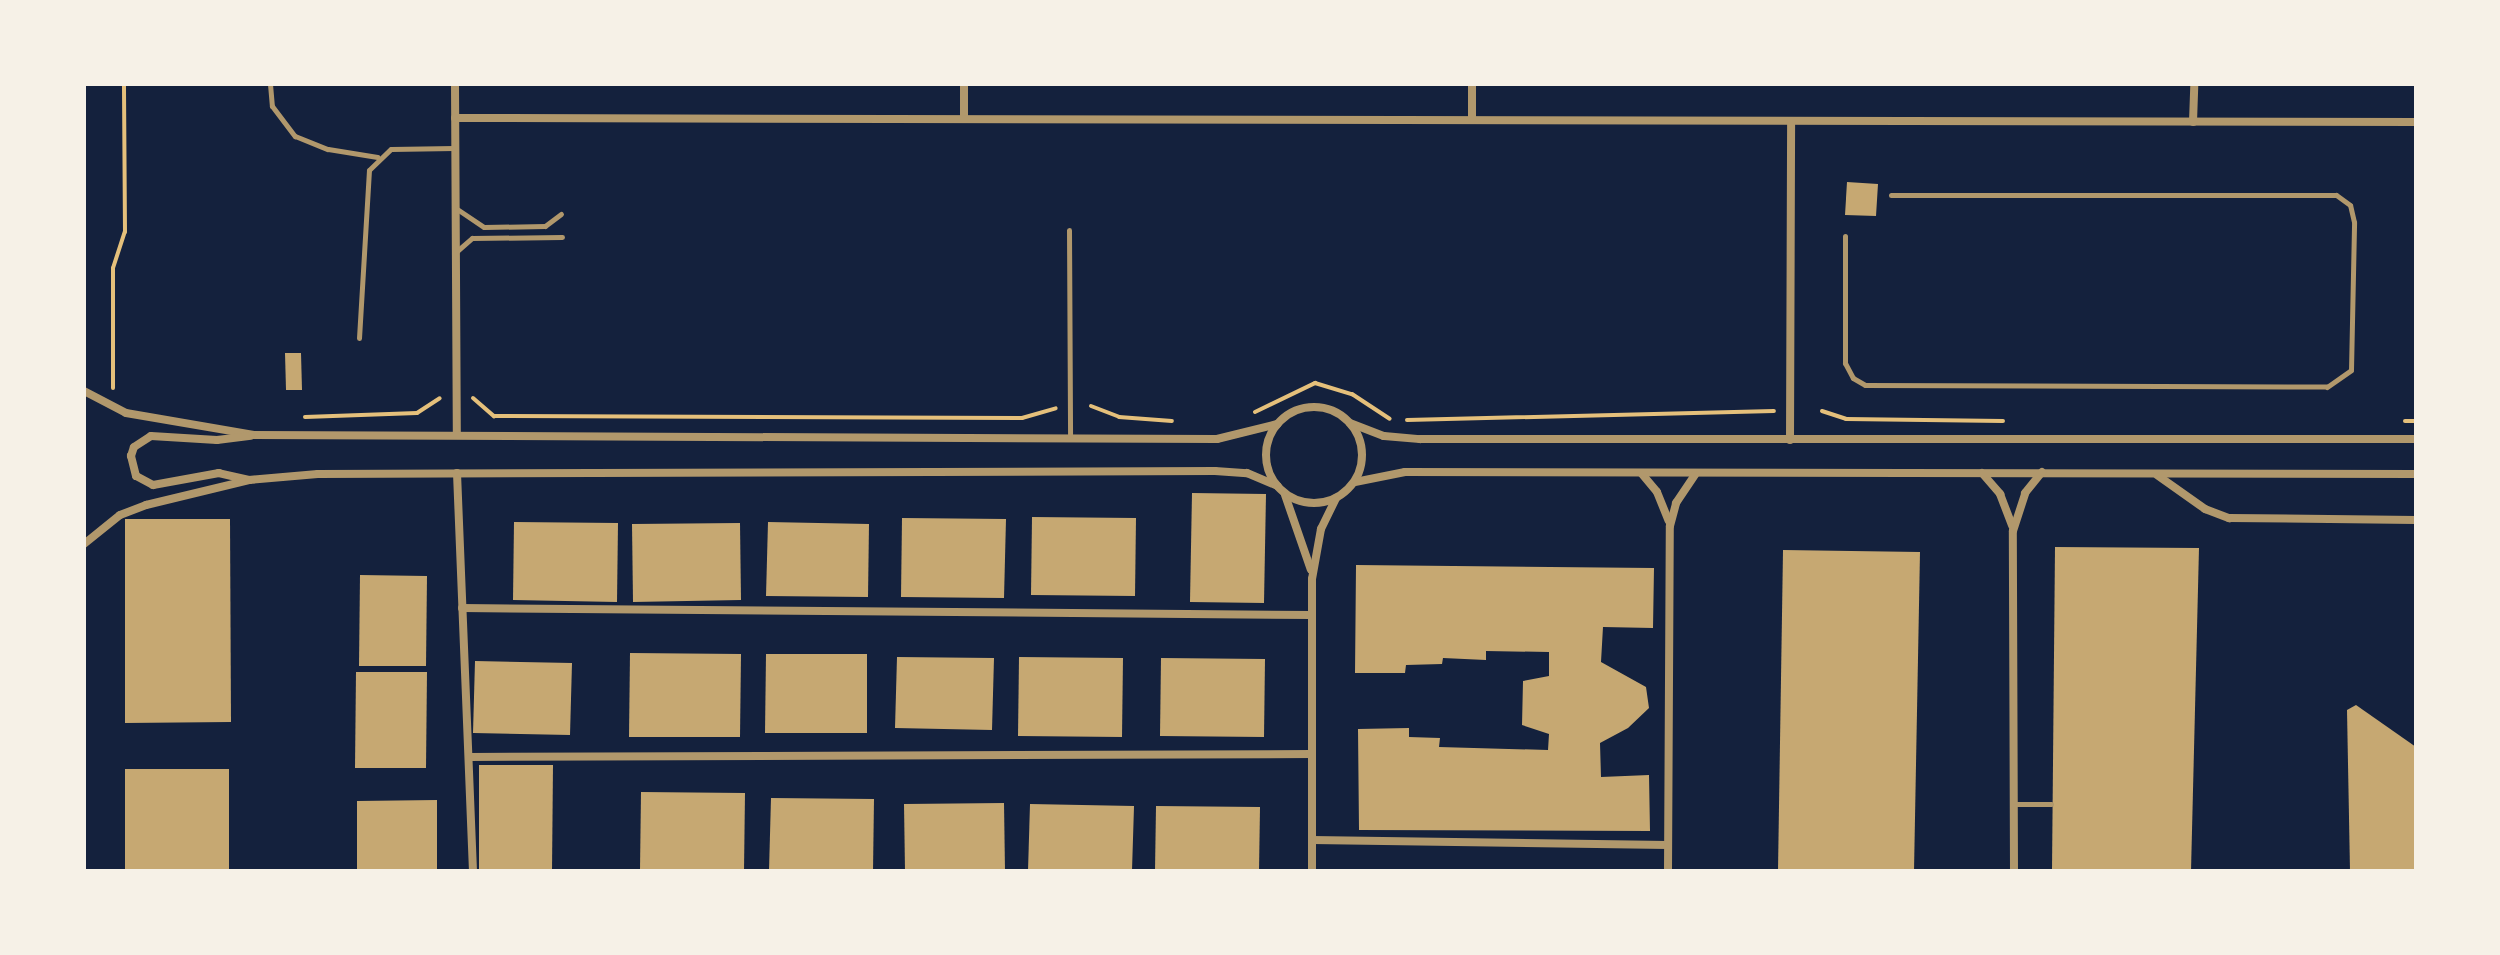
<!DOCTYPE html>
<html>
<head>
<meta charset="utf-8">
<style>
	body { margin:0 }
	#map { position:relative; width:2500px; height:955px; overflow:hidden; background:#14213d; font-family:"Titillium Web",sans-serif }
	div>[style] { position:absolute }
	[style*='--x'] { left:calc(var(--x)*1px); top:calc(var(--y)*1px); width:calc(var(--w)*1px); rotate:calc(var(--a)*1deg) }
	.building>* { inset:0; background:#c6a872 }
	.path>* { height:4px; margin:-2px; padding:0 2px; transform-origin:2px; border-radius:2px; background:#e5c07b }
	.service>* { height:5px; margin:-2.5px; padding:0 2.5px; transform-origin:2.5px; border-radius:2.5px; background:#b1986c }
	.minor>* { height:8px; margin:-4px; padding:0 4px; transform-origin:4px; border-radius:4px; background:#b1986c }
	.minor>.ring { margin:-4px; padding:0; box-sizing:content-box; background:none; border:8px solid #b1986c; border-radius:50% }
	span { translate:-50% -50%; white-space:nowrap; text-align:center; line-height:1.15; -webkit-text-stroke:6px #f6f1e7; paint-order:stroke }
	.frame { position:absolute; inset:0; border:86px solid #f6f1e7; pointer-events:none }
</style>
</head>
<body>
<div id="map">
	<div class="building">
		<div style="clip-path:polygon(1847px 182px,1878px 184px,1876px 216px,1845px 215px)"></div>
		<div style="clip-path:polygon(285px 353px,301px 353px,302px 390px,286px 390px)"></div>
		<div style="clip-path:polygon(1192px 493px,1266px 494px,1264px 603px,1190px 602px)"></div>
		<div style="clip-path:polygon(1032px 517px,1136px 518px,1135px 596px,1031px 595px)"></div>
		<div style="clip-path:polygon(902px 518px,1006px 519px,1004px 598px,901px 597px)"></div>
		<div style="clip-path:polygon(125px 519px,230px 519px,231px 722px,125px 723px)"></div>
		<div style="clip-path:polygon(514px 522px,618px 523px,617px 602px,513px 600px)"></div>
		<div style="clip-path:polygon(768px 522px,869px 524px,868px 597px,766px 596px)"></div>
		<div style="clip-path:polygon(740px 523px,741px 600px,633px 602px,632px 524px)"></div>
		<div style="clip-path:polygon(2055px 547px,2199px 548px,2191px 871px,2052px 871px)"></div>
		<div style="clip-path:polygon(1783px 550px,1920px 552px,1914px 871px,1778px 871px)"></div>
		<div style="clip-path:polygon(1356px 565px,1654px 568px,1653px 628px,1603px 627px,1601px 662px,1646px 687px,1649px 708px,1628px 728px,1600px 743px,1601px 777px,1649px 775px,1650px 831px,1359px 830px,1358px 729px,1409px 728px,1409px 737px,1440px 738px,1439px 747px,1548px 750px,1549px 734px,1522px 725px,1523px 681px,1549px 676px,1549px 652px,1486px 651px,1486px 660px,1443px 658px,1442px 664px,1406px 665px,1405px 673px,1355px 673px)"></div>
		<div style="clip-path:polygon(360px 575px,427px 576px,426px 666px,359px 666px)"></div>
		<div style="clip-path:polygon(630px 653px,741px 654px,740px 737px,629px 737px)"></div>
		<div style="clip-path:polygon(766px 654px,867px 654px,867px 733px,765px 733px)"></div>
		<div style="clip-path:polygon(897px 657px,994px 658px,992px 730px,895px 728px)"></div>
		<div style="clip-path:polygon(1019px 657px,1123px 658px,1122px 737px,1018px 736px)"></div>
		<div style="clip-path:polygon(1161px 658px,1265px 659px,1264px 737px,1160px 736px)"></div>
		<div style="clip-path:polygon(475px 661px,572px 663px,570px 735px,473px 733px)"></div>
		<div style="clip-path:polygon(356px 672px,427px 672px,426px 768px,355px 768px)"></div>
		<div style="clip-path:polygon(2356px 705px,2416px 747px,2416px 871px,2350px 871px,2347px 710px)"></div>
		<div style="clip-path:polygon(479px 765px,553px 765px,552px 871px,479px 871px)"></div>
		<div style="clip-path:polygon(125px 769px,229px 769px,229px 871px,125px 871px)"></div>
		<div style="clip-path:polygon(641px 792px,745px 793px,744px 871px,640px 870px)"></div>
		<div style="clip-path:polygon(771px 798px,874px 799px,873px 871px,769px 871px)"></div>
		<div style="clip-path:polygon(437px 800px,437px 871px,357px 871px,357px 801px)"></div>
		<div style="clip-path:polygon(1004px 803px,1005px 871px,905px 871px,904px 804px)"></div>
		<div style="clip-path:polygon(1030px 804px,1134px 806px,1132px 871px,1028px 871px)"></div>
		<div style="clip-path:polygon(1156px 806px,1260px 807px,1259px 871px,1155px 871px)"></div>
	</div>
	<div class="path">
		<div style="--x:113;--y:388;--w:120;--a:-90"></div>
		<div style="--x:113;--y:268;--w:38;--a:-72"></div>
		<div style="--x:125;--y:232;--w:148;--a:-90.4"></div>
		<div style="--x:473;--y:398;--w:28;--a:41"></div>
		<div style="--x:494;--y:416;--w:528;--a:0.22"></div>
		<div style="--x:1022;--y:418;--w:35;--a:-16"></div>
		<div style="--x:1091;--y:406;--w:30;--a:21"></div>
		<div style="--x:1119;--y:417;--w:53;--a:4.3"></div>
		<div style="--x:1822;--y:411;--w:25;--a:18"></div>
		<div style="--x:1846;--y:419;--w:157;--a:0.7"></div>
		<div style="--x:1255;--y:412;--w:67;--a:-25.8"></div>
		<div style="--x:1315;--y:383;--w:39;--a:17"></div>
		<div style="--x:1352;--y:394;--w:45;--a:33.3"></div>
		<div style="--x:305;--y:417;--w:112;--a:-2"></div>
		<div style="--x:417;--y:413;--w:27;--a:-33"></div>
		<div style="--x:1407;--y:420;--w:367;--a:-1.4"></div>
		<div style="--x:2405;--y:421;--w:11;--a:0"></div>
	</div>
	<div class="service">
		<div style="--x:270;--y:84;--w:22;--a:85"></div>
		<div style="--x:272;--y:106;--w:38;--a:53"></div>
		<div style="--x:295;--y:136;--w:35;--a:22"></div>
		<div style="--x:328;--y:149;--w:50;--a:9.3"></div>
		<div style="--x:457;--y:209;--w:32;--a:34"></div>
		<div style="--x:484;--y:227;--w:61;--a:-0.9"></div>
		<div style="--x:545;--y:226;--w:20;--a:-37"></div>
		<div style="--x:1069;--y:230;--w:207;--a:89.7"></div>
		<div style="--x:1845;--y:236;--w:127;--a:90"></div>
		<div style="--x:1845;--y:363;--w:17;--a:62"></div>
		<div style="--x:1853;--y:378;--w:14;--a:30"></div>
		<div style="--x:1865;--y:385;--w:462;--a:0.2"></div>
		<div style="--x:2327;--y:387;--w:29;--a:-35"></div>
		<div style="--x:2351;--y:370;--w:148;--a:-88.8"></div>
		<div style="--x:2354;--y:222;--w:17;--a:-103"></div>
		<div style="--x:2350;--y:205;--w:17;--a:-144"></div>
		<div style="--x:2336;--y:195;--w:445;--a:180"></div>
		<div style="--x:457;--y:251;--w:20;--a:-41"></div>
		<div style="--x:472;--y:238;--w:90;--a:-0.6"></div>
		<div style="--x:359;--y:338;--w:168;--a:-86.6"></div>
		<div style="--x:369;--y:170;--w:30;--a:-44"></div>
		<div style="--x:391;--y:149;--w:63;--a:-0.9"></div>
		<div style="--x:2014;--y:804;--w:37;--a:0"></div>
	</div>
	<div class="minor">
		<div style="--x:455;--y:84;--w:351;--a:89.7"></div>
		<div style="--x:964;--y:84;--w:35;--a:90"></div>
		<div style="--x:455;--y:118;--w:1961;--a:0.12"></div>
		<div style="--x:1472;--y:120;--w:36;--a:-90"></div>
		<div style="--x:2193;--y:122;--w:38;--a:-88"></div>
		<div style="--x:84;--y:391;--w:47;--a:27.6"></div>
		<div style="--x:126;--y:413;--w:131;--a:9.7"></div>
		<div style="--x:255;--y:435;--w:962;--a:0.24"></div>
		<div style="--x:1217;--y:439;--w:62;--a:-14"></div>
		<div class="ring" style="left:1266px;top:407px;width:88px;height:88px"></div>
		<div style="--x:1350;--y:423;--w:36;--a:21"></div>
		<div style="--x:1384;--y:436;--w:36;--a:5"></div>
		<div style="--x:1420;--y:439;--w:996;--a:0"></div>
		<div style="--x:1790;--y:440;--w:319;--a:-89.8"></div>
		<div style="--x:457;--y:473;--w:398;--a:87.7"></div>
		<div style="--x:1982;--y:473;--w:28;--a:49"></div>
		<div style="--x:2000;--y:494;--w:34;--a:69"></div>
		<div style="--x:1642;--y:474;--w:23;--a:50"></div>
		<div style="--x:1657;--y:492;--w:31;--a:68"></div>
		<div style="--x:2157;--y:475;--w:59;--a:35.3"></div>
		<div style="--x:2205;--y:509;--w:26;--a:21"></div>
		<div style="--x:2229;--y:518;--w:187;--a:0.6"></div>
		<div style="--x:249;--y:480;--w:31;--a:-167"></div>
		<div style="--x:219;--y:473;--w:67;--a:169.7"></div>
		<div style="--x:153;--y:485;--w:19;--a:-152"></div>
		<div style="--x:136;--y:476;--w:21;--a:-104"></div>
		<div style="--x:131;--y:456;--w:9;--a:-72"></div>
		<div style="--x:134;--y:447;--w:20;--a:-33"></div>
		<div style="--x:151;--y:436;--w:66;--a:3.5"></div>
		<div style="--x:217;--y:440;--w:34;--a:-7"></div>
		<div style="--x:1355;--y:482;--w:51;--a:-11.3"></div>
		<div style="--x:1405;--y:472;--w:1011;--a:0.11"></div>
		<div style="--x:1285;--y:495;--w:79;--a:70.9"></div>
		<div style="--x:84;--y:544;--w:46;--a:-38.9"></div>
		<div style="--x:120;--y:515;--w:28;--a:-21"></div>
		<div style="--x:146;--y:505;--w:106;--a:-13.6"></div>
		<div style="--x:249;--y:480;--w:69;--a:-5"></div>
		<div style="--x:318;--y:474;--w:897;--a:-0.19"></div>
		<div style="--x:1215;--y:471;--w:32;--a:4"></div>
		<div style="--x:1247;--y:473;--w:33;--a:23"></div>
		<div style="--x:462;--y:608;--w:850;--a:0.47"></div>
		<div style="--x:469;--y:757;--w:843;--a:-0.2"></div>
		<div style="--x:1312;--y:840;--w:356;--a:0.8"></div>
		<div style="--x:1312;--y:871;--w:292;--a:-90"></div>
		<div style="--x:1312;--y:579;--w:51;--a:-79.8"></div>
		<div style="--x:1321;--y:529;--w:34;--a:-64"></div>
		<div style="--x:1668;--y:871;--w:345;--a:-89.7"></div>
		<div style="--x:1670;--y:526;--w:24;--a:-75"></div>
		<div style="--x:1676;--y:503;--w:34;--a:-56"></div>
		<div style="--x:2014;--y:871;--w:340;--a:-90.2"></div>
		<div style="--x:2013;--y:531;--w:40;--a:-72"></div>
		<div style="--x:2025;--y:493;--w:27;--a:-51"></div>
	</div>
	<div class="frame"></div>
</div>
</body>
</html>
